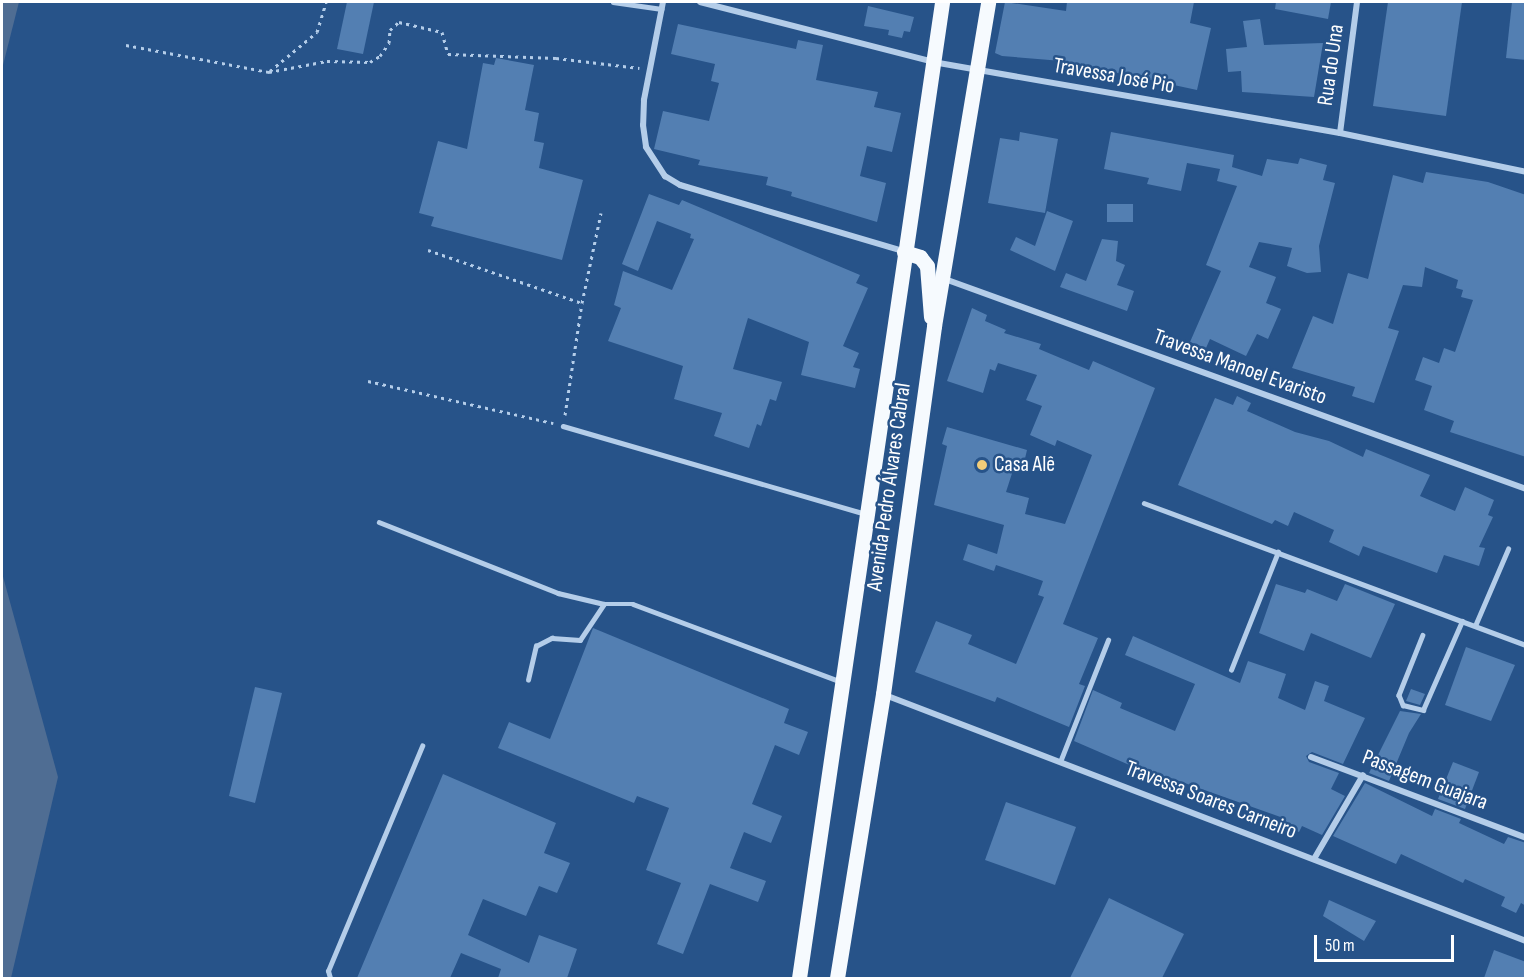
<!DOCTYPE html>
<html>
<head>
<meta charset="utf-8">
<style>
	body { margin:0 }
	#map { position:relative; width:1527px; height:980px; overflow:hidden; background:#275389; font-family:"Sofia Sans Condensed",sans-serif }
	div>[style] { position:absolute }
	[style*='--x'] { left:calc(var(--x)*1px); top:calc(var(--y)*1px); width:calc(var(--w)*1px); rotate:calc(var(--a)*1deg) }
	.water>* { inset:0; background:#4f6d93 }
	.building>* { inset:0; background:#537fb2 }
	.path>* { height:3px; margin-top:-1.5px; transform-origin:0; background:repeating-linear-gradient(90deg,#b4cde9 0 3px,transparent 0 7.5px) }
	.service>* { height:4.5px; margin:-2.25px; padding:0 2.25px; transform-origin:2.25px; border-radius:2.25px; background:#b4cde9 }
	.minor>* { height:6px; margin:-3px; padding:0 3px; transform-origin:3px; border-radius:3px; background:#b4cde9 }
	.primary>* { height:15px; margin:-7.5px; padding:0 7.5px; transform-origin:7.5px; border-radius:7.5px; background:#f6fafe }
	.dots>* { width:16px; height:16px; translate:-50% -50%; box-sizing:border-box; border:3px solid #275389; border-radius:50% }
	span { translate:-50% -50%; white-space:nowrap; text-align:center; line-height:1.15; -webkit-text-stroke:5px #275389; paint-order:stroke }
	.street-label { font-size:22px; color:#fff }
	.poi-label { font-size:22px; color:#fff }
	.left { translate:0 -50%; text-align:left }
	.frame { position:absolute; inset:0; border:3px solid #fff; pointer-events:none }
	.scale { position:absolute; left:1314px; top:935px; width:140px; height:27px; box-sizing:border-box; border:3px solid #fff; border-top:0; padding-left:8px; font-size:18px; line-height:21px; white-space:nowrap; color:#fff; -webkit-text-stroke:4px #275389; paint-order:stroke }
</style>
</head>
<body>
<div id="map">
	<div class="water">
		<div style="clip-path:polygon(2px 2px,19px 2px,2px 69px)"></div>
		<div style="clip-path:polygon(2px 573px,58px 777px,11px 978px,2px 978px)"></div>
	</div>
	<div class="building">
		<div style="clip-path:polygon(347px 2px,374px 2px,363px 54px,337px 49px)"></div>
		<div style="clip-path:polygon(1005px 2px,1066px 11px,1067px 2px,1194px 2px,1190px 23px,1211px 28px,1197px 90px,1062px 61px,1002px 56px,995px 53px)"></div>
		<div style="clip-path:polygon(1276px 2px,1331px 2px,1328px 19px,1275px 9px)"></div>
		<div style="clip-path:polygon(1388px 2px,1462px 2px,1446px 116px,1373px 106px)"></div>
		<div style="clip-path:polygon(1512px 2px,1526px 2px,1526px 60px,1506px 58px)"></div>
		<div style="clip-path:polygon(868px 6px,914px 17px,910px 32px,904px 31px,902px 38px,888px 35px,889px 30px,864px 26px)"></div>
		<div style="clip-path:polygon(1260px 19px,1264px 45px,1323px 43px,1314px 97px,1242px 92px,1241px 71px,1228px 72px,1226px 49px,1247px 47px,1243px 21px)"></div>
		<div style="clip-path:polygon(678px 24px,796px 49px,798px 40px,823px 45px,816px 80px,878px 92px,874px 107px,901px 113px,892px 152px,867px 146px,860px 176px,886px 183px,877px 222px,791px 196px,792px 192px,766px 185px,768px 177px,698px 165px,700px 160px,654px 149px,663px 111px,709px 121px,719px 83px,711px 81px,715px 64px,671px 54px)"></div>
		<div style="clip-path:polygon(496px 58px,534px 65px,525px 110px,539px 113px,534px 141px,544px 143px,539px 168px,583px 180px,562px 260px,431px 226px,434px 217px,419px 213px,438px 141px,467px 149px,483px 63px,494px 65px)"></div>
		<div style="clip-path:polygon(1020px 132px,1058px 139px,1045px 213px,988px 203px,1000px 138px,1019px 141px)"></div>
		<div style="clip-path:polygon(1111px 132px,1234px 155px,1232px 167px,1262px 176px,1267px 159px,1298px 164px,1300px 158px,1327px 165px,1323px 180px,1335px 183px,1319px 246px,1321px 272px,1307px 273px,1287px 266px,1292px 248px,1259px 242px,1249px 267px,1276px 277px,1266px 303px,1281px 309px,1268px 339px,1257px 334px,1246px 356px,1210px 339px,1206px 348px,1190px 342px,1221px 271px,1206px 265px,1237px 186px,1217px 181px,1220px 169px,1187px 163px,1181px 191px,1147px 184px,1149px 178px,1104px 169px)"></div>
		<div style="clip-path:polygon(1426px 172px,1488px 182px,1526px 195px,1526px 457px,1450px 432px,1454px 421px,1424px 410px,1432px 386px,1415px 380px,1423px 357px,1439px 363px,1444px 348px,1455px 352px,1473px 300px,1461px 297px,1463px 290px,1456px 288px,1458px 280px,1425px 267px,1422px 287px,1403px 285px,1388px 328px,1399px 331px,1374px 403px,1352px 396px,1355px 387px,1292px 368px,1313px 316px,1333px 324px,1348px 273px,1368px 279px,1393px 175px,1423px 183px)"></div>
		<div style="clip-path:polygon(649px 194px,679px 205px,682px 200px,860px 275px,856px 283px,868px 288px,843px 346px,859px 353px,853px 367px,860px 369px,855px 388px,801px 375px,809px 342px,748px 318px,733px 369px,782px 382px,776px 401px,770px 399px,761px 426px,757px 424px,749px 448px,714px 436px,722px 413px,674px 399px,683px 366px,608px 341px,621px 308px,614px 305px,623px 271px,672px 290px,694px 239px,690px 238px,691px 234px,657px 221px,638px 271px,622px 264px)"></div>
		<div style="clip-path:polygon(1107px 204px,1133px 204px,1133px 222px,1107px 222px)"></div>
		<div style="clip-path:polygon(1047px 211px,1073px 221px,1055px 271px,1010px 250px,1016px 237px,1035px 246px)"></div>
		<div style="clip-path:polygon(1102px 239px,1118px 241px,1116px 261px,1125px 265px,1117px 285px,1134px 291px,1127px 311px,1060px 287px,1066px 273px,1086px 281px)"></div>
		<div style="clip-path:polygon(972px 308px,987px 315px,985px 321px,1006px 330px,1004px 333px,1041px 344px,1039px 349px,1089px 370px,1093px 361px,1155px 388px,1063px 624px,1098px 638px,1079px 684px,1085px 686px,1069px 727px,997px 697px,995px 702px,915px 672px,936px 621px,972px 635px,968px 644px,1016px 664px,1044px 597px,1038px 595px,1043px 581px,996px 565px,994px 571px,963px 560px,968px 544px,997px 554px,1004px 525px,934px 505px,947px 446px,942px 444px,947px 427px,1027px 450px,1023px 467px,1015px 464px,1006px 492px,1029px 498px,1025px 514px,1065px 524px,1092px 455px,1057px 440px,1055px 446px,1030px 435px,1042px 406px,1026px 400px,1037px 375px,998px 363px,995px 371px,990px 369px,983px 393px,947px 381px)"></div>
		<div style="clip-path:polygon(1237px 396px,1251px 403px,1247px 411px,1295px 432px,1329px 441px,1363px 457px,1366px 449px,1430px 475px,1420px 496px,1455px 511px,1465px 487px,1494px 500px,1488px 515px,1493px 517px,1479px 547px,1485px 548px,1479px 566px,1444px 555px,1437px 573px,1363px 546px,1359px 556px,1329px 542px,1334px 530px,1294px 512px,1288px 526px,1275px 520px,1272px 524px,1178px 485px,1215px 398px,1233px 405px)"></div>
		<div style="clip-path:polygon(1276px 584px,1305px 593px,1307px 589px,1337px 601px,1345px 584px,1395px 604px,1371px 658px,1311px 633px,1304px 651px,1259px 633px)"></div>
		<div style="clip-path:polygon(593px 628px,789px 709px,784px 723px,808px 732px,799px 755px,775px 745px,752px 804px,782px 816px,771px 843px,744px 832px,730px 868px,766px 881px,758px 902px,710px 884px,683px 954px,657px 944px,681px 883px,646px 870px,669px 808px,637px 796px,634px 803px,498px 748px,509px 722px,550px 739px)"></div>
		<div style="clip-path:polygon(1133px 636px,1240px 683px,1248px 661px,1286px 674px,1278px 698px,1305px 710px,1315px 681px,1329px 686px,1324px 701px,1365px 718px,1343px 764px,1312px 752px,1306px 756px,1309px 762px,1339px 773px,1331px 789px,1345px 796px,1322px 835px,1302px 826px,1299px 832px,1283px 825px,1286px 819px,1165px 776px,1164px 780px,1074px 741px,1093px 690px,1122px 703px,1120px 708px,1175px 731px,1195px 684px,1125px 655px)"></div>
		<div style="clip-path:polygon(1466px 647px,1515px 665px,1491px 721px,1445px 705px)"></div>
		<div style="clip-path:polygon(255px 687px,282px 693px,255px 803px,229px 796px)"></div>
		<div style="clip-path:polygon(1411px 689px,1425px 694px,1420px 705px,1406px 701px)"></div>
		<div style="clip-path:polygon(1400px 711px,1421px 714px,1409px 733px,1389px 781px,1369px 773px)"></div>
		<div style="clip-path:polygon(1453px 762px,1479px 772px,1465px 809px,1438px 799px)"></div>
		<div style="clip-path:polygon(443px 774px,556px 823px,544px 853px,570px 863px,557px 893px,539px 886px,526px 916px,483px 899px,468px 935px,529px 963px,539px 935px,577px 949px,567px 978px,498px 978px,501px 969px,461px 953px,450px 978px,357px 978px)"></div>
		<div style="clip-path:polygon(1365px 783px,1432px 816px,1435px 809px,1461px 819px,1459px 823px,1504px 844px,1508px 837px,1526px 843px,1526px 906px,1521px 903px,1516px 913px,1501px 906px,1505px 897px,1465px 879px,1463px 883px,1401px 854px,1396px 864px,1333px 836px)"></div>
		<div style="clip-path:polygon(1006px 802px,1076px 827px,1055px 885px,985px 860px)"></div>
		<div style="clip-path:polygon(1109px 898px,1184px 934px,1162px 978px,1070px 978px)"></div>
		<div style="clip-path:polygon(1329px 900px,1376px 921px,1364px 941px,1323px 916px)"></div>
		<div style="clip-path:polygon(1494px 950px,1526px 962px,1526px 978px,1484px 978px)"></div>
	</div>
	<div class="path">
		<div style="--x:126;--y:45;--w:146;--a:10.7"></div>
		<div style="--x:269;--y:72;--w:59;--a:-10.7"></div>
		<div style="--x:327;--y:61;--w:43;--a:1.3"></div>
		<div style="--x:370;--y:62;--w:12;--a:-31"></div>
		<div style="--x:380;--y:56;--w:16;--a:-55"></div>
		<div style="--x:389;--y:43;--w:13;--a:-86"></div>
		<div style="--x:390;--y:30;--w:12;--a:-42"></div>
		<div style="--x:399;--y:22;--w:44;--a:13.1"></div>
		<div style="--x:442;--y:32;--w:23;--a:75"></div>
		<div style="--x:448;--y:54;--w:108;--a:2.1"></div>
		<div style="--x:556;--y:58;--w:84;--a:6.9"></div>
		<div style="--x:270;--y:71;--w:61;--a:-39.7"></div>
		<div style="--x:317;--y:32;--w:31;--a:-73"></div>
		<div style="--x:428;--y:250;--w:163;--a:19"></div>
		<div style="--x:368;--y:381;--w:190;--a:12.8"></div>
		<div style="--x:565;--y:415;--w:113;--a:-81.4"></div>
		<div style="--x:582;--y:303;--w:92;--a:-78.1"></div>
	</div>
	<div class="service">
		<div style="--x:613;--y:2;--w:49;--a:8.1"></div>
		<div style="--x:563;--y:426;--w:315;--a:16.2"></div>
		<div style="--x:1144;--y:503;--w:408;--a:20.4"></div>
		<div style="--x:379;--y:522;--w:193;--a:21.6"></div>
		<div style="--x:558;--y:593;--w:47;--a:13.4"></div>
		<div style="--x:604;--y:604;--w:29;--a:0"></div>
		<div style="--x:633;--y:604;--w:220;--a:20.5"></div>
		<div style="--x:1475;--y:626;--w:84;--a:-66.8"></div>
		<div style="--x:1423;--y:635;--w:65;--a:111.8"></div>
		<div style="--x:1399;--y:695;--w:11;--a:68"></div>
		<div style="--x:1403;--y:705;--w:21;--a:14"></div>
		<div style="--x:1423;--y:710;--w:97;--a:-66.3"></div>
		<div style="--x:1231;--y:670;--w:127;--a:-68.3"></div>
		<div style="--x:528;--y:680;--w:35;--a:-77"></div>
		<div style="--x:536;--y:646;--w:18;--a:-27"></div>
		<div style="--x:552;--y:638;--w:28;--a:4"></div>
		<div style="--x:580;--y:640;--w:43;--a:-56.3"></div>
		<div style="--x:1060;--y:762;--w:131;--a:-68.5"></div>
		<div style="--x:330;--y:978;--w:7;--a:-106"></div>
		<div style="--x:328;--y:971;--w:244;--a:-67.3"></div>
	</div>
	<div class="minor">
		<div style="--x:663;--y:2;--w:100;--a:101"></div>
		<div style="--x:644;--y:100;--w:25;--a:92"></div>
		<div style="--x:643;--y:125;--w:22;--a:82"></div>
		<div style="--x:646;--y:147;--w:35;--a:57"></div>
		<div style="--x:665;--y:176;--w:17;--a:31"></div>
		<div style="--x:680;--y:185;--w:233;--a:16.5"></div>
		<div style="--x:700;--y:2;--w:241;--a:14.4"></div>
		<div style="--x:933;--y:62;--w:413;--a:9.9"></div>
		<div style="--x:1340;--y:133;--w:190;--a:11.8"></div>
		<div style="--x:1340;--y:133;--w:132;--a:-82.6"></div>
		<div style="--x:942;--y:278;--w:621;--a:19.86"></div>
		<div style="--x:885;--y:695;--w:687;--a:21"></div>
		<div style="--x:1311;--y:757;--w:230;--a:20.6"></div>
		<div style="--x:1314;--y:859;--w:97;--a:-59.7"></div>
	</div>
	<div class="primary">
		<div style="--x:904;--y:252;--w:17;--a:17"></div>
		<div style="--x:920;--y:257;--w:11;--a:52"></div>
		<div style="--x:927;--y:266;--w:51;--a:85.5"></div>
		<div style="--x:799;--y:978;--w:986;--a:-81.66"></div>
		<div style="--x:837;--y:978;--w:288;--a:-80.8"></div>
		<div style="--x:883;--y:694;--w:372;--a:-82.1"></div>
		<div style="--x:934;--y:326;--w:328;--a:-80.5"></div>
	</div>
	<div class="dots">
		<div style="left:982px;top:465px;background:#f1cc79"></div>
	</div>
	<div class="street-label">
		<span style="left:1331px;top:65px;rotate:-82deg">Rua do Una</span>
		<span style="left:1114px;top:76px;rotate:10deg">Travessa José Pio</span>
		<span style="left:1240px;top:367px;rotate:20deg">Travessa Manoel Evaristo</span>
		<span style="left:889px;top:487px;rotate:-82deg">Avenida Pedro Álvares Cabral</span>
		<span style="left:1425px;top:780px;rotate:21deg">Passagem Guajara</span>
		<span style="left:1211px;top:800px;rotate:21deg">Travessa Soares Carneiro</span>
	</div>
	<div class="poi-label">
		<span class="left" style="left:994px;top:465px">Casa Alê</span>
	</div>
	<div class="frame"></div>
	<div class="scale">50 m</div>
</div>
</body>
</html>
